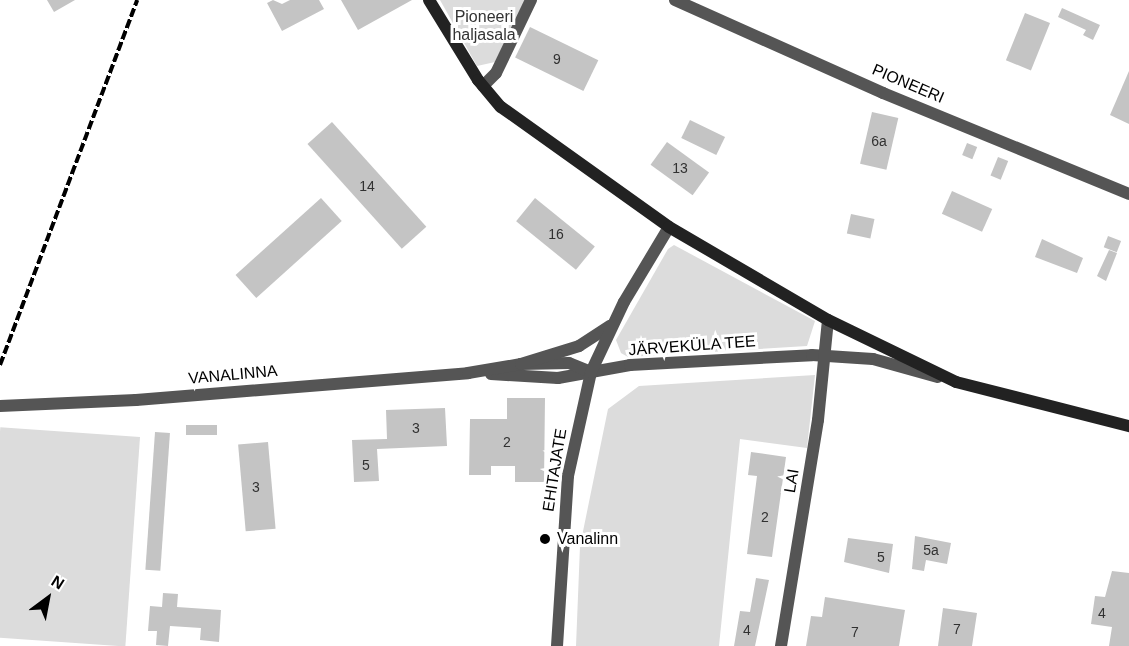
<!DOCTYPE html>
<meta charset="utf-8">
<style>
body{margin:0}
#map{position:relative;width:1129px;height:646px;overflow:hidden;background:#fff;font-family:Helvetica,sans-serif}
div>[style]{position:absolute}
.green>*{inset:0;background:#dcdcdc;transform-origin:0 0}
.building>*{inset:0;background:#c4c4c4;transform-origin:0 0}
.minor>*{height:12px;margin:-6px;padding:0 6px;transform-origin:6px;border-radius:6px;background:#555}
.tertiary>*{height:12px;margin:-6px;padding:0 6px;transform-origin:6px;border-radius:6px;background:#555}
.secondary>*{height:12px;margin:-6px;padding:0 6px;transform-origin:6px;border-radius:6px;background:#222}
.rail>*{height:4px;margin-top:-2px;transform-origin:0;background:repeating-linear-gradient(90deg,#000 0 9px,transparent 0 12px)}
.dots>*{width:16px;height:16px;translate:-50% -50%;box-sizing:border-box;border:3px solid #fff;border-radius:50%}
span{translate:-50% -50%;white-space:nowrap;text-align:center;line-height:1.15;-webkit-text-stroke:6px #fff;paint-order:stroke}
.number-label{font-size:14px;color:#313131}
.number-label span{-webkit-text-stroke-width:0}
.park-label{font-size:16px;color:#333}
.street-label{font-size:16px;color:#000}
.poi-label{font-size:16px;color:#000}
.left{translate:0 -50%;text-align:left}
.north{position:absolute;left:18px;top:568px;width:60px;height:60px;-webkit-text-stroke:4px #fff;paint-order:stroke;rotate:32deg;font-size:16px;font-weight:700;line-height:24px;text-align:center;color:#000}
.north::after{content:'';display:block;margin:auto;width:21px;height:27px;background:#000;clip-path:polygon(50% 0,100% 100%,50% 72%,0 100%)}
</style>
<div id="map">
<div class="green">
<i style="clip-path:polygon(440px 0,525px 0,495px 62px,477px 66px)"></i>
<i style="clip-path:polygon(674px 245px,815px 321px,807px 346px,628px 357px,621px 353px,616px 340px,668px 249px)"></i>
<i style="clip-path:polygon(815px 375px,807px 448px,740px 439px,719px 646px,576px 646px,580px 546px,608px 409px,639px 386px)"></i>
<i style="left:140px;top:437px;width:210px;height:140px;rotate:94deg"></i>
</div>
<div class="building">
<i style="clip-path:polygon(47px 0,75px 0,54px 12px)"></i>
<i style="clip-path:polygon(273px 0,282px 4px,290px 0,319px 0,324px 9px,282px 31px,267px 3px)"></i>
<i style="clip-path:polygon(341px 0,412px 0,358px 30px)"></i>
<i style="clip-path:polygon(1062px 8px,1100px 25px,1093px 40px,1083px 35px,1086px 30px,1058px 17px)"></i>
<i style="left:1025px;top:13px;width:27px;height:51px;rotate:22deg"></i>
<i style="left:530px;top:27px;width:76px;height:34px;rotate:26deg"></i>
<i style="clip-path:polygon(1129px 71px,1129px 124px,1110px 115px)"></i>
<i style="left:872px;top:112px;width:27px;height:53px;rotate:13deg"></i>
<i style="left:690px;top:120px;width:39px;height:20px;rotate:26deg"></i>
<i style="left:332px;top:122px;width:141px;height:33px;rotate:48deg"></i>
<i style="left:667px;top:142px;width:52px;height:28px;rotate:36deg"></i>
<i style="left:967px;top:143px;width:11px;height:13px;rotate:22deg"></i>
<i style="left:998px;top:157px;width:11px;height:20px;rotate:22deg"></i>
<i style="left:952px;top:191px;width:44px;height:25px;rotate:24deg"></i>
<i style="left:321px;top:198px;width:31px;height:115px;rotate:48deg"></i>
<i style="left:535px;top:198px;width:77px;height:30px;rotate:39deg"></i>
<i style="left:851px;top:214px;width:24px;height:20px;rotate:12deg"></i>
<i style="left:1108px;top:236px;width:14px;height:12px;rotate:21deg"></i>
<i style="clip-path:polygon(1042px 239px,1083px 258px,1077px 273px,1035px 257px)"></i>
<i style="clip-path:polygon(1109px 250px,1117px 253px,1106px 281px,1097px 276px)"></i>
<i style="clip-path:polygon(507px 398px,545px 398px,544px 482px,515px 482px,515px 466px,491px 466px,491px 475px,469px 475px,470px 419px,507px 419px)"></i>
<i style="clip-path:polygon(445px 408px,447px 446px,377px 449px,379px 481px,354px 482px,352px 440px,387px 439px,386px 410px)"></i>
<i style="left:186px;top:425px;width:31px;height:10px"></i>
<i style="left:155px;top:432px;width:15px;height:138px;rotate:4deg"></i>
<i style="left:268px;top:442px;width:87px;height:30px;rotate:85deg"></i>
<i style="clip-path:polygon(751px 452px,786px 457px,772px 557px,747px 554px,757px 476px,748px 475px)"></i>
<i style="clip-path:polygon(915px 536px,951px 543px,947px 564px,926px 560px,924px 571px,912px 569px)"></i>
<i style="clip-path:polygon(848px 538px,893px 544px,889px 573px,844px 562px)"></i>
<i style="clip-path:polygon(1112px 571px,1129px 573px,1129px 646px,1109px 646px,1112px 627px,1091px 624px,1095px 596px,1105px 597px)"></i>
<i style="clip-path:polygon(756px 578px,769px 580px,755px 646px,734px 646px,740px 611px,750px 612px)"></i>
<i style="clip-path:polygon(163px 593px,178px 594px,177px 607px,221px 610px,219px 642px,200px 640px,201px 628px,170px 626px,168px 646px,156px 645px,157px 631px,148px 631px,150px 606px,162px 607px)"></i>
<i style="clip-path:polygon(825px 597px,905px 610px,899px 646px,806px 646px,811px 616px,822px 617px)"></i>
<i style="clip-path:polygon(943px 608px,977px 613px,972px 646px,938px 646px)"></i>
</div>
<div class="minor">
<i style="left:675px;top:0;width:228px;rotate:24.1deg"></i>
<i style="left:883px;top:93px;width:266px;rotate:22.3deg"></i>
<i style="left:483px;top:86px;width:18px;rotate:-45deg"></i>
<i style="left:496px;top:73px;width:81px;rotate:-64.4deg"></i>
<i style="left:491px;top:374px;width:67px;rotate:3.4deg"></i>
<i style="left:558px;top:378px;width:73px;rotate:-10.2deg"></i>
<i style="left:630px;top:365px;width:182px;rotate:-3.1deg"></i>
<i style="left:812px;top:355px;width:61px;rotate:3.8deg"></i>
<i style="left:873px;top:359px;width:67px;rotate:15.5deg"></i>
<i style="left:0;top:406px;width:136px;rotate:-2.5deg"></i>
<i style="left:136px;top:400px;width:333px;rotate:-4.6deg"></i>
<i style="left:468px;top:373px;width:54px;rotate:-9.6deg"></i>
<i style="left:521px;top:364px;width:48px;rotate:-1.2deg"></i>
<i style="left:569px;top:363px;width:24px;rotate:22deg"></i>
<i style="left:781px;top:646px;width:229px;rotate:-80.7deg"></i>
<i style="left:818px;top:420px;width:100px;rotate:-84.3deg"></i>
</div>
<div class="tertiary">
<i style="left:521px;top:364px;width:61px;rotate:-17.2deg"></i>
<i style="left:579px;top:346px;width:37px;rotate:-33deg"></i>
<i style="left:557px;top:646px;width:170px;rotate:-86.3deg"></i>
<i style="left:568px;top:476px;width:107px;rotate:-77.5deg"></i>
<i style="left:591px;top:372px;width:77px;rotate:-64.8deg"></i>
<i style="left:624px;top:302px;width:87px;rotate:-59deg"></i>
</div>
<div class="secondary">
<i style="left:429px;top:0;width:94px;rotate:58.5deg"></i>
<i style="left:478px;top:80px;width:35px;rotate:50deg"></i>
<i style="left:501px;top:107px;width:206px;rotate:35.5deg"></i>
<i style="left:669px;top:227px;width:184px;rotate:30.3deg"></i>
<i style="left:828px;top:320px;width:142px;rotate:25.8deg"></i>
<i style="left:956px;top:382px;width:179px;rotate:14.3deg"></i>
</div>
<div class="rail">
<i style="left:0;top:365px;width:390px;rotate:-69.4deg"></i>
</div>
<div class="dots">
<i style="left:545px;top:539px;background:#000"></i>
</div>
<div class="number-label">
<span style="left:557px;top:59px">9</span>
<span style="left:879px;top:141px">6a</span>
<span style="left:680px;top:168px">13</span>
<span style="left:367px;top:186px">14</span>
<span style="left:556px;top:234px">16</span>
<span style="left:416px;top:428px">3</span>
<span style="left:507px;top:442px">2</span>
<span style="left:366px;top:465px">5</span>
<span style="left:256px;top:487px">3</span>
<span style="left:765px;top:517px">2</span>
<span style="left:931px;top:550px">5a</span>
<span style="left:881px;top:557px">5</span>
<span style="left:1102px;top:613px">4</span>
<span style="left:957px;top:629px">7</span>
<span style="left:747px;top:630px">4</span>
<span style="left:855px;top:632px">7</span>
</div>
<div class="park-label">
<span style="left:484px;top:26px">Pioneeri<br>haljasala</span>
</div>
<div class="street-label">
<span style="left:908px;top:84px;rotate:23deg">PIONEERI</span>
<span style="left:692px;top:346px;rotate:-4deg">JÄRVEKÜLA TEE</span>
<span style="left:233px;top:375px;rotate:-5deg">VANALINNA</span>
<span style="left:555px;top:470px;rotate:-81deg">EHITAJATE</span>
<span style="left:792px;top:481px;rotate:-81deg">LAI</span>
</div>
<div class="poi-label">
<span class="left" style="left:557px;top:539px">Vanalinn</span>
</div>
<div class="north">N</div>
</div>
